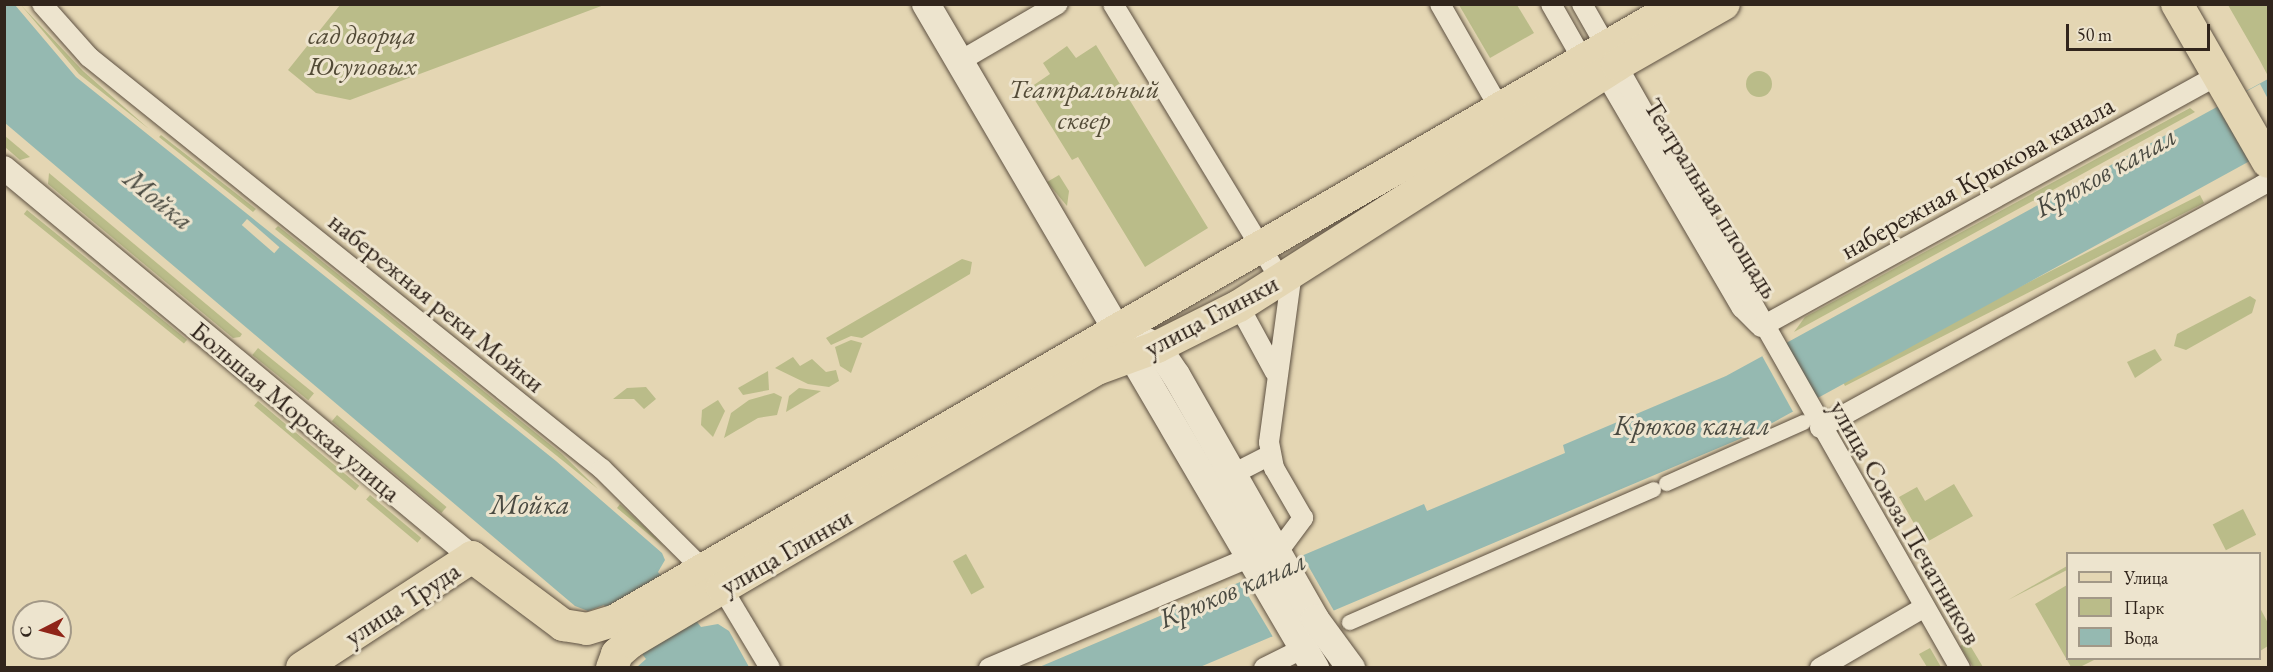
<!DOCTYPE html>
<meta charset="utf-8">
<style>
body{margin:0}
#map{position:relative;width:2273px;height:672px;overflow:hidden;background:#e4d6b3;font-family:"EB Garamond",serif}
div>[style]{position:absolute}
.green>*{inset:0;background:#babc89;transform-origin:0 0}
.round{border-radius:50%}
.water>*{inset:0;background:#95b9b1}
.pier>*{inset:0;background:#e4d6b3;transform-origin:0 0}
.roads{filter:drop-shadow(0 0 2px #5e5142) drop-shadow(0 0 2px #5e5142)}
.pedestrian>*{height:15px;margin:-7.5px;padding:0 7.5px;transform-origin:7.5px;border-radius:7.5px;background:#ede4ce}
.minor>*{height:20px;margin:-10px;padding:0 10px;transform-origin:10px;border-radius:10px;background:#ede4ce}
.tertiary>*{height:24px;margin:-12px;padding:0 12px;transform-origin:12px;border-radius:12px;background:#ede4ce}
.secondary>*{height:28px;margin:-14px;padding:0 14px;transform-origin:14px;border-radius:14px;background:#ede4ce}
.primary>*{height:32px;margin:-16px;padding:0 16px;transform-origin:16px;border-radius:16px;background:#e4d6b3}
span{translate:-50% -50%;white-space:nowrap;text-align:center;line-height:1.15;-webkit-text-stroke:6px #ede4ce;paint-order:stroke}
.park-label{font-size:27px;color:#534b37;font-style:italic}
.street-label{font-size:27px;color:#31251c}
.water-label{font-size:28px;color:#4a4a41;font-style:italic}
.frame{position:absolute;inset:0;border:6px solid #31251c;pointer-events:none}
.legend{position:absolute;left:2066px;top:552px;width:195px;height:108px;box-sizing:border-box;background:#ede4ce;border:2px solid #a29887;margin:0;padding:8px 10px;list-style:none;font-size:18px;color:#31251c}
.legend li{display:flex;align-items:center;gap:12px;height:30px}
.legend b{width:30px;border:2px solid #a29887}
.north{position:absolute;left:12px;top:600px;width:60px;height:60px;box-sizing:border-box;background:#ede4ce;border:2px solid #a29887;border-radius:50%;rotate:264deg;font-size:16px;font-weight:700;line-height:24px;text-align:center;color:#31251c}
.north::after{content:'';display:block;margin:auto;width:21px;height:27px;background:#8f2418;clip-path:polygon(50% 0,100% 100%,50% 72%,0 100%)}
.scale{position:absolute;left:2066px;top:24px;width:144px;height:27px;box-sizing:border-box;border:3px solid #31251c;border-top:0;padding-left:8px;font-size:18px;line-height:21px;white-space:nowrap;color:#31251c;-webkit-text-stroke:4px #ede4ce;paint-order:stroke}
</style>
<div id="map">
<div class="green">
<i style="clip-path:polygon(21px 5px,83px 71px,149px 129px,79px 74px)"></i>
<i style="clip-path:polygon(340px 5px,340px 4px,604px 5px,350px 100px,316px 93px,288px 70px)"></i>
<i style="clip-path:polygon(1459px 5px,1517px 5px,1534px 33px,1490px 58px)"></i>
<i style="clip-path:polygon(2228px 5px,2268px 5px,2268px 76px,2259px 59px)"></i>
<i style="clip-path:polygon(1096px 45px,1208px 228px,1145px 267px,1078px 157px,1072px 160px,1028px 89px,1050px 74px,1043px 63px,1067px 46px,1076px 58px)"></i>
<i class="round" style="left:1746px;top:71px;width:26px;height:26px"></i>
<i style="clip-path:polygon(2190px 108px,2195px 112px,1794px 332px,1805px 317px)"></i>
<i style="clip-path:polygon(161px 135px,256px 209px,253px 212px,159px 137px)"></i>
<i style="clip-path:polygon(5px 136px,30px 157px,20px 160px,5px 147px)"></i>
<i style="clip-path:polygon(49px 173px,242px 334px,240px 337px,233px 338px,48px 184px)"></i>
<i style="clip-path:polygon(1059px 175px,1069px 191px,1067px 206px,1047px 182px)"></i>
<i style="left:2200px;top:195px;width:9px;height:403px;rotate:63deg"></i>
<i style="left:27px;top:210px;width:206px;height:5px;rotate:39deg"></i>
<i style="clip-path:polygon(278px 226px,562px 454px,598px 489px,275px 229px)"></i>
<i style="clip-path:polygon(962px 259px,972px 262px,970px 274px,862px 338px,851px 336px,831px 345px,826px 338px)"></i>
<i style="clip-path:polygon(2250px 296px,2256px 300px,2252px 313px,2186px 350px,2174px 346px,2177px 334px)"></i>
<i style="clip-path:polygon(851px 340px,862px 343px,851px 373px,840px 366px,835px 347px)"></i>
<i style="left:258px;top:348px;width:72px;height:9px;rotate:39deg"></i>
<i style="clip-path:polygon(2155px 349px,2162px 360px,2135px 378px,2127px 362px)"></i>
<i style="clip-path:polygon(793px 357px,800px 366px,812px 359px,826px 372px,836px 370px,839px 381px,829px 387px,808px 384px,775px 368px)"></i>
<i style="clip-path:polygon(768px 371px,769px 390px,743px 395px,738px 388px)"></i>
<i style="clip-path:polygon(646px 387px,656px 399px,644px 409px,634px 399px,613px 399px,627px 388px)"></i>
<i style="clip-path:polygon(799px 388px,821px 391px,786px 412px,789px 396px)"></i>
<i style="clip-path:polygon(774px 393px,782px 397px,777px 415px,758px 418px,724px 438px,731px 413px,749px 400px)"></i>
<i style="clip-path:polygon(718px 400px,725px 411px,713px 437px,701px 425px,702px 410px)"></i>
<i style="left:258px;top:401px;width:132px;height:6px;rotate:40deg"></i>
<i style="left:337px;top:415px;width:143px;height:8px;rotate:40deg"></i>
<i style="clip-path:polygon(1954px 484px,1973px 516px,1925px 543px,1899px 497px,1917px 487px,1925px 501px)"></i>
<i style="left:370px;top:495px;width:67px;height:6px;rotate:40deg"></i>
<i style="clip-path:polygon(620px 504px,652px 534px,664px 547px,617px 508px)"></i>
<i style="left:2243px;top:509px;width:29px;height:34px;rotate:63deg"></i>
<i style="left:966px;top:554px;width:38px;height:15px;rotate:61deg"></i>
<i style="clip-path:polygon(2067px 566px,2067px 570px,2008px 600px)"></i>
<i style="clip-path:polygon(2067px 585px,2068px 658px,2096px 659px,2080px 667px,2071px 667px,2035px 604px)"></i>
<i style="clip-path:polygon(2260px 608px,2268px 623px,2268px 646px,2260px 651px)"></i>
<i style="clip-path:polygon(1968px 642px,1983px 667px,1973px 667px,1960px 646px)"></i>
<i style="clip-path:polygon(1930px 648px,1941px 667px,1927px 667px,1919px 654px)"></i>
</div>
<div class="water">
<i style="clip-path:polygon(5px 5px,15px 5px,76px 77px,556px 461px,662px 553px,665px 560px,658px 572px,701px 627px,718px 624px,729px 631px,749px 667px,637px 667px,646px 659px,604px 605px,588px 611px,575px 606px,5px 123px)"></i>
<i style="clip-path:polygon(2268px 79px,2268px 151px,1754px 433px,1200px 667px,1037px 668px,1424px 504px,1427px 511px,1565px 453px,1563px 445px,1726px 376px)"></i>
</div>
<div class="pier">
<i style="clip-path:polygon(2260px 84px,2268px 99px,2268px 151px,2219px 106px)"></i>
<i style="left:247px;top:219px;width:43px;height:8px;rotate:41deg"></i>
<i style="left:1784px;top:344px;width:64px;height:25px;rotate:61deg"></i>
<i style="clip-path:polygon(1302px 555px,1334px 611px,1273px 637px,1240px 582px)"></i>
</div>
<div class="roads">
<div class="pedestrian">
<i style="left:1666px;top:483px;width:150px;rotate:-24deg"></i>
<i style="left:1349px;top:622px;width:332px;rotate:-23.6deg"></i>
</div>
<div class="minor">
<i style="left:42px;top:4px;width:71px;rotate:48.4deg"></i>
<i style="left:89px;top:57px;width:658px;rotate:38.77deg"></i>
<i style="left:602px;top:469px;width:169px;rotate:44.8deg"></i>
<i style="left:722px;top:588px;width:93px;rotate:59deg"></i>
<i style="left:1113px;top:4px;width:322px;rotate:58.7deg"></i>
<i style="left:1440px;top:4px;width:129px;rotate:60.3deg"></i>
<i style="left:1551px;top:4px;width:64px;rotate:60.3deg"></i>
<i style="left:1583px;top:60px;width:26px;rotate:32deg"></i>
<i style="left:1605px;top:74px;width:271px;rotate:59.7deg"></i>
<i style="left:1742px;top:308px;width:24px;rotate:45deg"></i>
<i style="left:1582px;top:4px;width:764px;rotate:60.35deg"></i>
<i style="left:960px;top:61px;width:113px;rotate:-30.2deg"></i>
<i style="left:1239px;top:306px;width:75px;rotate:61.4deg"></i>
<i style="left:1761px;top:327px;width:522px;rotate:-28.87deg"></i>
<i style="left:1820px;top:428px;width:511px;rotate:-28.77deg"></i>
<i style="left:1233px;top:474px;width:42px;rotate:-27.2deg"></i>
<i style="left:1277px;top:553px;width:44px;rotate:-53.4deg"></i>
<i style="left:1303px;top:518px;width:58px;rotate:-120.1deg"></i>
<i style="left:1274px;top:468px;width:26px;rotate:-101deg"></i>
<i style="left:1269px;top:442px;width:172px;rotate:-82.3deg"></i>
<i style="left:989px;top:668px;width:284px;rotate:-23deg"></i>
<i style="left:1264px;top:668px;width:45px;rotate:-26.6deg"></i>
<i style="left:1820px;top:668px;width:121px;rotate:-30.2deg"></i>
</div>
<div class="tertiary">
<i style="left:4px;top:168px;width:609px;rotate:39.73deg"></i>
</div>
<div class="secondary">
<i style="left:926px;top:4px;width:770px;rotate:59.64deg"></i>
<i style="left:1135px;top:336px;width:25px;rotate:27deg"></i>
<i style="left:1157px;top:347px;width:34px;rotate:56deg"></i>
<i style="left:1176px;top:375px;width:281px;rotate:60.3deg"></i>
<i style="left:1315px;top:619px;width:61px;rotate:53.7deg"></i>
</div>
<div class="primary">
<i style="left:2177px;top:4px;width:182px;rotate:60.1deg"></i>
<i style="left:302px;top:668px;width:203px;rotate:-33.1deg"></i>
<i style="left:472px;top:557px;width:114px;rotate:36.8deg"></i>
<i style="left:563px;top:625px;width:24px;rotate:9deg"></i>
<i style="left:587px;top:629px;width:28px;rotate:-17deg"></i>
<i style="left:614px;top:621px;width:1232px;rotate:-30.06deg"></i>
<i style="left:612px;top:668px;width:15px;rotate:-70deg"></i>
<i style="left:617px;top:654px;width:18px;rotate:-41deg"></i>
<i style="left:631px;top:642px;width:106px;rotate:-30.7deg"></i>
<i style="left:722px;top:588px;width:434px;rotate:-30.3deg"></i>
<i style="left:1097px;top:369px;width:64px;rotate:-20.1deg"></i>
<i style="left:1157px;top:347px;width:92px;rotate:-26.6deg"></i>
<i style="left:1239px;top:306px;width:448px;rotate:-32.5deg"></i>
<i style="left:1617px;top:65px;width:123px;rotate:-29.7deg"></i>
</div>
</div>
<div class="park-label">
<span style="left:362px;top:50px">сад дворца<br>Юсуповых</span>
<span style="left:1084px;top:104px">Театральный<br>сквер</span>
</div>
<div class="street-label">
<span style="left:1977px;top:177px;rotate:-29deg">набережная Крюкова канала</span>
<span style="left:1712px;top:198px;rotate:58deg">Театральная площадь</span>
<span style="left:437px;top:302px;rotate:39deg">набережная реки Мойки</span>
<span style="left:1211px;top:315px;rotate:-28deg">улица Глинки</span>
<span style="left:296px;top:411px;rotate:40deg">Большая Морская улица</span>
<span style="left:1906px;top:522px;rotate:60deg">улица Союза Печатников</span>
<span style="left:786px;top:551px;rotate:-30deg">улица Глинки</span>
<span style="left:402px;top:603px;rotate:-33deg">улица Труда</span>
</div>
<div class="water-label">
<span style="left:2105px;top:171px;rotate:-29deg">Крюков канал</span>
<span style="left:159px;top:199px;rotate:39deg">Мойка</span>
<span style="left:1692px;top:425px">Крюков канал</span>
<span style="left:530px;top:504px">Мойка</span>
<span style="left:1232px;top:589px;rotate:-23deg">Крюков канал</span>
</div>
<div class="frame"></div>
<ul class="legend">
<li><b style="height:8px;background:#e4d6b3"></b>Улица</li>
<li><b style="height:16px;background:#babc89"></b>Парк</li>
<li><b style="height:16px;background:#95b9b1"></b>Вода</li>
</ul>
<div class="north">С</div>
<div class="scale">50 m</div>
</div>
